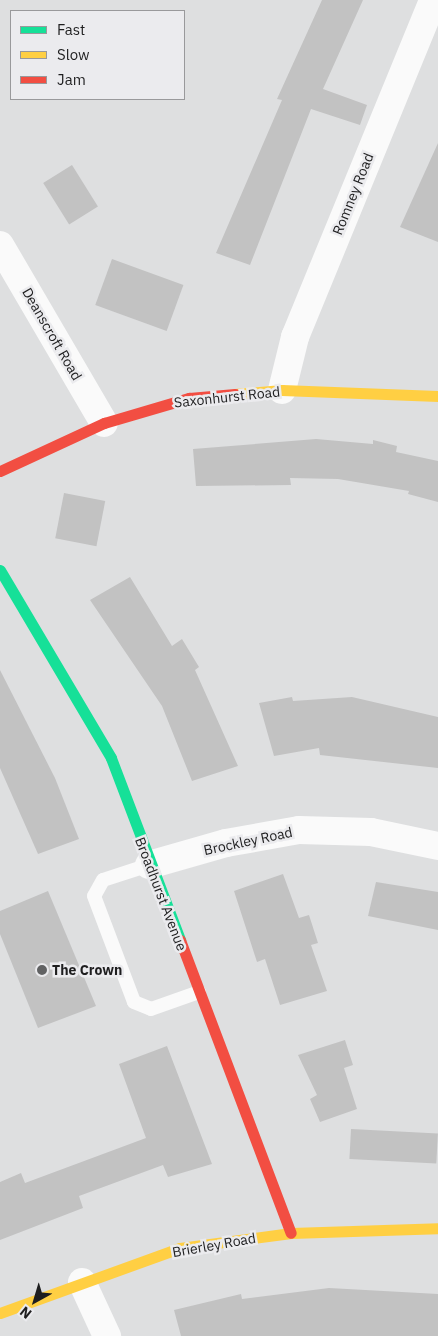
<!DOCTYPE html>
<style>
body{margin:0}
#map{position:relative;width:438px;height:1336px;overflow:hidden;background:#dedfe0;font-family:"IBM Plex Sans",sans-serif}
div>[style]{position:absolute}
.building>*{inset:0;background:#c2c2c2;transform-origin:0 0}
.lane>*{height:14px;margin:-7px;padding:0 7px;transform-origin:7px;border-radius:7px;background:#fafafa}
.street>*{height:28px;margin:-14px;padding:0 14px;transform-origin:14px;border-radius:14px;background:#fafafa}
.fast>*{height:11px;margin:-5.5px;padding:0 5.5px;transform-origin:5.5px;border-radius:5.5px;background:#16e098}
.slow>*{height:11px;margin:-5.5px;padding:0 5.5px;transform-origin:5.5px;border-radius:5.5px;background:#ffcf43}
.jam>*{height:11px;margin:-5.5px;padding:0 5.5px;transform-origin:5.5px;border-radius:5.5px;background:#f24e42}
.dots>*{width:14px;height:14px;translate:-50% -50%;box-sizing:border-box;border:2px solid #ebebee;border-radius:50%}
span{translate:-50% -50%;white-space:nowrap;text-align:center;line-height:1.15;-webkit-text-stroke:5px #ebebee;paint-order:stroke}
.street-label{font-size:14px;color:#1e1e1f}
.poi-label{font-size:14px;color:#1e1e1f;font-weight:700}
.left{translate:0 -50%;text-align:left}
.legend{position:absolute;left:10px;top:10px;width:175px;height:90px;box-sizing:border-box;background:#ebebee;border:1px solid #99999b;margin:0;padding:6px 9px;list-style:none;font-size:15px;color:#1e1e1f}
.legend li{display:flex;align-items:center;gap:10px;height:25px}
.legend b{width:25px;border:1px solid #99999b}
.north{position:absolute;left:10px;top:1276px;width:50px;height:50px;-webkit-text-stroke:4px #ebebee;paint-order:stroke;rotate:219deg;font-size:14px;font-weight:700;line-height:20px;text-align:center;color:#1e1e1f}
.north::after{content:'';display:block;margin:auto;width:18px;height:22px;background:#1e1e1f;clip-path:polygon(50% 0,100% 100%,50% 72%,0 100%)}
</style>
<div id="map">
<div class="building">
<i style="clip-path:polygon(322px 0,363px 0,323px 89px,367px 105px,360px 125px,311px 109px,250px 265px,216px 253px,282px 100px,277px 99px)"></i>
<i style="clip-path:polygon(438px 143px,438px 242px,400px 227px)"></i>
<i style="left:72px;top:165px;width:49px;height:34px;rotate:58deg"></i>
<i style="left:112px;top:259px;width:76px;height:49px;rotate:20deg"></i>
<i style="clip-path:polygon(316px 439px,373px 444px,373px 440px,397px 446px,396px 452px,438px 461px,438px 502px,408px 494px,409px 491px,338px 479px,290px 478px,291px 485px,196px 486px,193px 449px)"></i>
<i style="left:64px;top:493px;width:42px;height:46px;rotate:11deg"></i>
<i style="clip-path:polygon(130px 577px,172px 646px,182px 639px,199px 667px,195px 670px,238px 766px,192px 781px,162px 706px,90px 600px)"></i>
<i style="clip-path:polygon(0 670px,55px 778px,79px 839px,38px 854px,0 768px)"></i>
<i style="clip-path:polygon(292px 697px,293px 701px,352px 697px,438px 717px,438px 768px,320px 755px,319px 748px,274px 756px,259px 703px)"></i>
<i style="clip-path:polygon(283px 874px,299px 918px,309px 915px,318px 943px,311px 945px,327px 991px,280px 1005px,265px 959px,257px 962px,234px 891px)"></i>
<i style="clip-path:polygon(376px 882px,438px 892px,438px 930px,368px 916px)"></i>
<i style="clip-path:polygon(48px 891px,96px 1006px,38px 1028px,0 934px,0 911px)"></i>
<i style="clip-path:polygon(345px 1040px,353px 1065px,344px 1068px,357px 1109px,320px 1122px,310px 1099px,317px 1095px,298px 1055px)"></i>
<i style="clip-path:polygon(167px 1046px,212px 1164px,168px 1177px,163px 1165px,79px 1196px,83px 1208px,0 1240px,0 1182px,21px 1173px,25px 1183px,146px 1138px,119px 1064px)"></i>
<i style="left:351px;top:1129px;width:87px;height:30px;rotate:3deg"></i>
<i style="clip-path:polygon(329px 1288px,438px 1294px,438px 1336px,181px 1336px,174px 1310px,241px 1294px,242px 1299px)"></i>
</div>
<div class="lane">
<i style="left:149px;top:865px;width:48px;rotate:161.9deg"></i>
<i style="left:103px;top:880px;width:18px;rotate:119deg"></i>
<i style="left:94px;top:896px;width:113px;rotate:69.3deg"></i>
<i style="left:134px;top:1002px;width:18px;rotate:22deg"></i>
<i style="left:151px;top:1009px;width:51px;rotate:-19.5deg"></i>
</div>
<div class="street">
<i style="left:0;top:245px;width:206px;rotate:59.7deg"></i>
<i style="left:282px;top:390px;width:55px;rotate:-76.2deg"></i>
<i style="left:295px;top:337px;width:364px;rotate:-67.7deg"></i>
<i style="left:149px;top:865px;width:80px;rotate:-15.9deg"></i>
<i style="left:226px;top:843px;width:74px;rotate:-10.1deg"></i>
<i style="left:299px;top:830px;width:72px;rotate:1.6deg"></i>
<i style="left:371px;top:832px;width:68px;rotate:11.8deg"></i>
<i style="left:82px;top:1282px;width:60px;rotate:65.2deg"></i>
</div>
<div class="fast">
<i style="left:0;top:570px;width:218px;rotate:59.4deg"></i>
<i style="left:111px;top:758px;width:195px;rotate:69.2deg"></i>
</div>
<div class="slow">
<i style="left:235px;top:394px;width:47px;rotate:-4.9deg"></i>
<i style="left:282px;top:390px;width:156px;rotate:2.2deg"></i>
<i style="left:0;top:1313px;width:191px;rotate:-19.9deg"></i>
<i style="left:180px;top:1248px;width:112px;rotate:-7.7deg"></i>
<i style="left:291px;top:1233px;width:147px;rotate:-1.9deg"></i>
</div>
<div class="jam">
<i style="left:0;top:471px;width:115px;rotate:-24.8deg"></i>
<i style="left:104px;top:423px;width:89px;rotate:-16.4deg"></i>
<i style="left:189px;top:398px;width:46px;rotate:-5deg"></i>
<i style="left:180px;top:940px;width:313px;rotate:69.3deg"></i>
</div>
<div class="dots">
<i style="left:42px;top:970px;background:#616263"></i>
</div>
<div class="street-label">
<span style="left:353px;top:194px;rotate:-68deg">Romney Road</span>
<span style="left:52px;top:334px;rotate:60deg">Deanscroft Road</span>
<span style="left:227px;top:397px;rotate:-6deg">Saxonhurst Road</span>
<span style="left:248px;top:841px;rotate:-12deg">Brockley Road</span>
<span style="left:161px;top:894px;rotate:69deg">Broadhurst Avenue</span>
<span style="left:214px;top:1245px;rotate:-10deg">Brierley Road</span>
</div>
<div class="poi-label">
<span class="left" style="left:52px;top:970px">The Crown</span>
</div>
<ul class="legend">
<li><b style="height:6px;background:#16e098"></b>Fast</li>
<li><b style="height:6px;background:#ffcf43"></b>Slow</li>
<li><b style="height:6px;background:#f24e42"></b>Jam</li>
</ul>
<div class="north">N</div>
</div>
